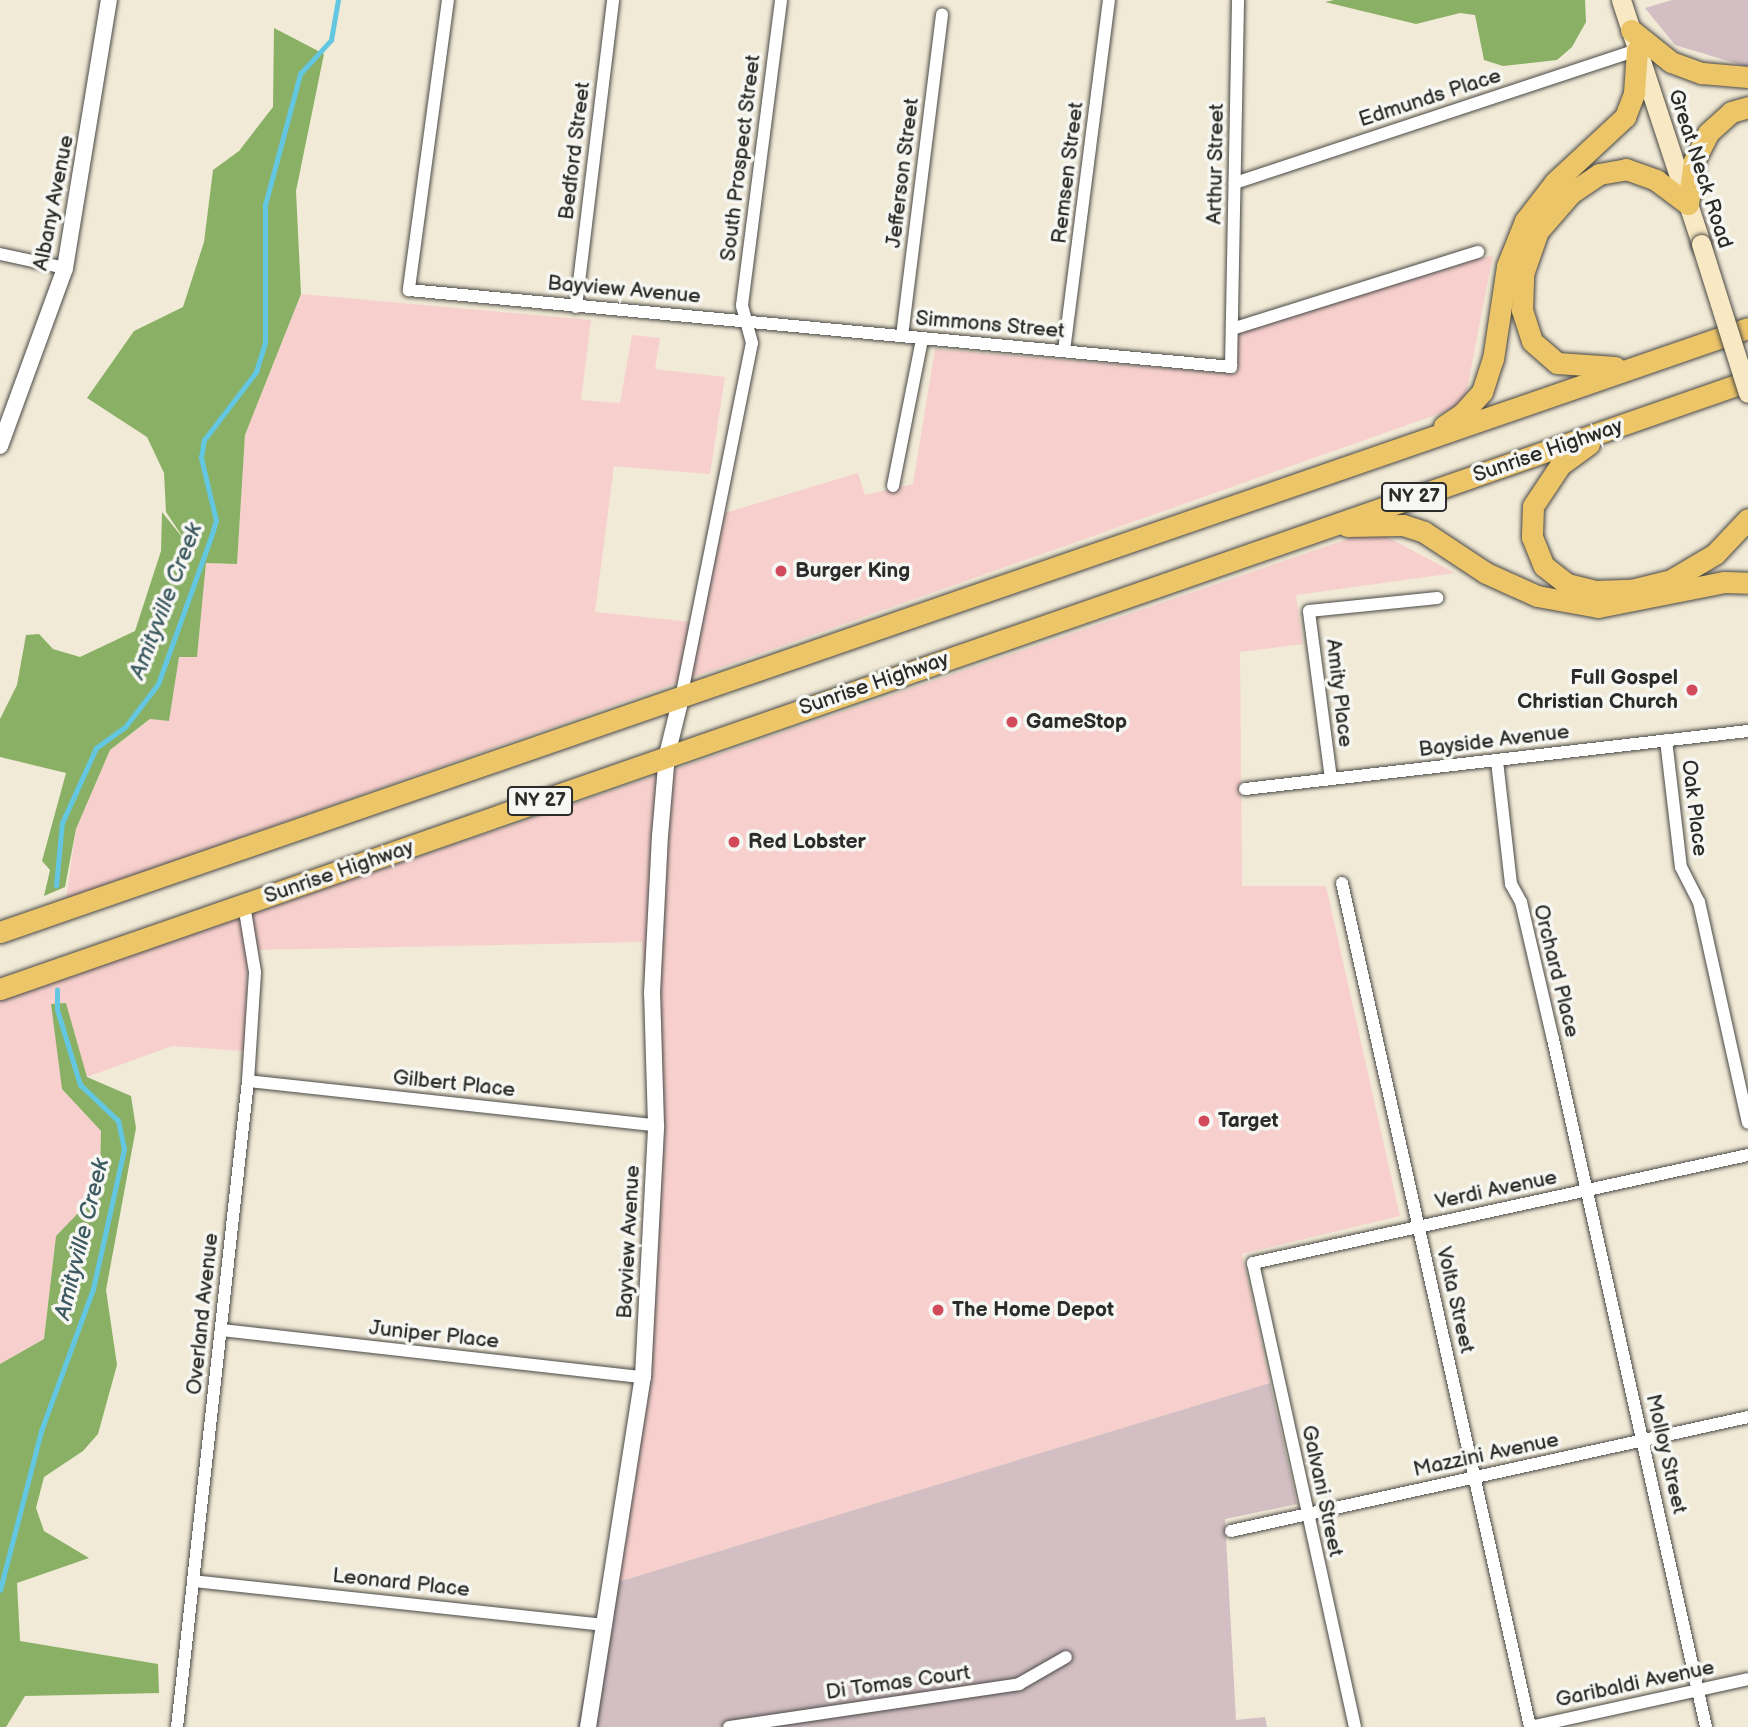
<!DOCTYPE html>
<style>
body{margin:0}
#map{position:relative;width:1748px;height:1727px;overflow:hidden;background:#f1ead6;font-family:"Balsamiq Sans",sans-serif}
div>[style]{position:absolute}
.built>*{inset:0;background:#f7d0cd}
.industrial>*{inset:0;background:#d2bec3}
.forest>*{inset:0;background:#8ab066}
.stream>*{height:4.5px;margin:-2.25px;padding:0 2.25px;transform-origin:2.25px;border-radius:2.25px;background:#64c7e2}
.roads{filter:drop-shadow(0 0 2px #494845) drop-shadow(0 0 2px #494845)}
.minor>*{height:12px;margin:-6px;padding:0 6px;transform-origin:6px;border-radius:6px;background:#fff}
.tertiary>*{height:16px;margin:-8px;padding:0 8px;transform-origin:8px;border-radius:8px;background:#fff}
.secondary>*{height:19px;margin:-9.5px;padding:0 9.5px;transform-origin:9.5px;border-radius:9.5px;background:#f8e8c3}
.trunk>*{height:21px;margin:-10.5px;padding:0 10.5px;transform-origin:10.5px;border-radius:10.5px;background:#edc569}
.bridges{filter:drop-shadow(0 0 2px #494845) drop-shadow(0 0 2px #494845)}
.secondary-bridge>*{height:19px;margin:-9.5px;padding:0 9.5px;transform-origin:9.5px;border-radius:9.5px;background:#f8e8c3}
.dots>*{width:19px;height:19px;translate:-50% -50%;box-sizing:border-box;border:4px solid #f6f6f2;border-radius:50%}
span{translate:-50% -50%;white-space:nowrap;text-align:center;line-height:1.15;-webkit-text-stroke:7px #f6f6f2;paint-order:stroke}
.shield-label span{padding:2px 5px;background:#f6f6f2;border:2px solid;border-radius:5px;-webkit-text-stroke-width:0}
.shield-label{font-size:19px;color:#2b2b2b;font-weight:700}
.street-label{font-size:21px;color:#2b2b2b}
.poi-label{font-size:21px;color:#2b2b2b;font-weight:700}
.left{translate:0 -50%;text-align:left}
.right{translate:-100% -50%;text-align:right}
.water-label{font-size:23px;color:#3c5a62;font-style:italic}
</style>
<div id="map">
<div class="built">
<i style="clip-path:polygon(1493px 255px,1464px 405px,66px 899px,76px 829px,110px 750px,151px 719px,169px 721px,179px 656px,197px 656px,206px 563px,237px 564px,245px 435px,301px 294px,591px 320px,581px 400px,620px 403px,632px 335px,660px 338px,655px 369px,725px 377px,710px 474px,614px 466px,595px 612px,702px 623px,725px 513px,858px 473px,865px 495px,913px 484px,935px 349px,1235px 374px,1236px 331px)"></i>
<i style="clip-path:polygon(1374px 530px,1455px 573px,1296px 595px,1303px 644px,1240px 652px,1242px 886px,1326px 886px,1400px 1216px,1242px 1254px,1270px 1383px,605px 1586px,637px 1390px,651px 1119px,642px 942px,248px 950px,244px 1051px,172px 1046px,87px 1077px,66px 1004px,62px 1089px,101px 1131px,100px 1172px,81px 1210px,56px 1236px,44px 1339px,0 1364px,0 1000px)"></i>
</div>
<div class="industrial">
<i style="clip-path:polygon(1672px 0,1748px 0,1748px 67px,1675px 45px,1645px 8px)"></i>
<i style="clip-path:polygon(1270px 1383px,1297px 1504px,1225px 1519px,1236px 1720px,1265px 1717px,1267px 1727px,577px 1727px,605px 1586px)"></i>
</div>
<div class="forest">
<i style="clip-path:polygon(1334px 0,1585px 0,1586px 22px,1572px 47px,1557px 60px,1503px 66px,1484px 60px,1475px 15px,1460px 13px,1416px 24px,1325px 2px)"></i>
<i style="clip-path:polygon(274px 28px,324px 54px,296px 191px,301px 294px,245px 435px,237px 564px,206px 563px,197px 657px,179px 657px,169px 721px,150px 719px,110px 750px,76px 829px,65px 887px,44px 896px,50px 870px,42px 861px,66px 773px,0 757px,0 719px,17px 685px,26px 635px,39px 634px,53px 649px,80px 657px,135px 631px,161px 551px,162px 512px,186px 542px,166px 512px,164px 473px,147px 437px,87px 398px,134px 331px,183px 307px,204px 242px,213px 170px,239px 151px,273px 107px)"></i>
<i style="clip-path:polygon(66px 1003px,87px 1077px,131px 1096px,136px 1128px,106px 1290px,117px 1365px,98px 1434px,83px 1451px,44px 1477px,36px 1508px,44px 1531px,89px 1558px,17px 1583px,20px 1641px,158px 1664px,159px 1693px,25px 1696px,6px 1727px,0 1727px,0 1364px,44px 1339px,56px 1236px,81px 1210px,100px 1172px,101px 1131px,62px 1089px,51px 1004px)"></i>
</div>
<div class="stream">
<i style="left:56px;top:886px;width:63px;rotate:-84.6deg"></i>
<i style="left:62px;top:823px;width:82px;rotate:-65.6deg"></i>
<i style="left:96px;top:748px;width:36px;rotate:-36deg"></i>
<i style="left:125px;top:727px;width:54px;rotate:-52.5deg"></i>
<i style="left:158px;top:684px;width:156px;rotate:-70.2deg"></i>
<i style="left:211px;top:537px;width:17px;rotate:-73deg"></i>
<i style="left:216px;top:521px;width:65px;rotate:-103.4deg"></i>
<i style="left:201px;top:458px;width:18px;rotate:-81deg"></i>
<i style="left:204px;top:440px;width:86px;rotate:-52.6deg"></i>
<i style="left:256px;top:372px;width:31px;rotate:-73deg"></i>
<i style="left:265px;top:342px;width:137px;rotate:-90deg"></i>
<i style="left:265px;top:205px;width:136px;rotate:-75deg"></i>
<i style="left:300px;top:74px;width:46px;rotate:-47.6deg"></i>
<i style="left:331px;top:40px;width:41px;rotate:-80.1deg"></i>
<i style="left:0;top:1590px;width:164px;rotate:-75.5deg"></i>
<i style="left:41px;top:1431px;width:151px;rotate:-69.9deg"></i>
<i style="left:93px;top:1289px;width:143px;rotate:-77.5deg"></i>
<i style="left:124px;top:1149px;width:29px;rotate:-102deg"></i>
<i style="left:118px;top:1121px;width:52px;rotate:-136.5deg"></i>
<i style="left:80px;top:1085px;width:78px;rotate:-107deg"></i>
<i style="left:57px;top:1010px;width:20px;rotate:-90deg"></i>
</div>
<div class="roads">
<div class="minor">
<i style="left:448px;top:0;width:293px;rotate:97.7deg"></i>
<i style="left:409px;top:290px;width:826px;rotate:5.35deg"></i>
<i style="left:1231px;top:367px;width:367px;rotate:-88.9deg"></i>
<i style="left:1235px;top:183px;width:423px;rotate:-18.3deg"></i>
<i style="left:0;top:254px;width:66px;rotate:12.2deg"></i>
<i style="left:576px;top:307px;width:309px;rotate:-83.1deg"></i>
<i style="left:1232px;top:329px;width:258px;rotate:-17.4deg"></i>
<i style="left:902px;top:336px;width:324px;rotate:-82.9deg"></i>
<i style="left:1064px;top:351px;width:354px;rotate:-82.7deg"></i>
<i style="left:893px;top:486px;width:150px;rotate:-78.8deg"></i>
<i style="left:681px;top:698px;width:362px;rotate:-78.7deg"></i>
<i style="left:752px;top:343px;width:39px;rotate:-105deg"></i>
<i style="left:742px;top:305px;width:307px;rotate:-82.7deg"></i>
<i style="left:1666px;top:740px;width:128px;rotate:83.3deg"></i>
<i style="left:1681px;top:867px;width:39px;rotate:63deg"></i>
<i style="left:1699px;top:902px;width:226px;rotate:77.5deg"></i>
<i style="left:1497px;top:761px;width:124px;rotate:83.5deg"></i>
<i style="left:1511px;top:884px;width:21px;rotate:61deg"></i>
<i style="left:1521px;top:902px;width:141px;rotate:76.9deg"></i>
<i style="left:1553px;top:1039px;width:705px;rotate:77.46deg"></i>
<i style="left:1331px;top:779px;width:169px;rotate:-97.5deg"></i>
<i style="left:1309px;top:611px;width:129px;rotate:-5.8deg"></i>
<i style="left:1245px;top:789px;width:506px;rotate:-6.58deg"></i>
<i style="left:1342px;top:883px;width:865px;rotate:77.44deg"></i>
<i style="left:248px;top:1081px;width:410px;rotate:6.2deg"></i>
<i style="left:221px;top:1330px;width:425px;rotate:6.4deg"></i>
<i style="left:1231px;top:1531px;width:529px;rotate:-12.43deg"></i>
<i style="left:193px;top:1581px;width:415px;rotate:6.1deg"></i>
<i style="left:177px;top:1727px;width:650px;rotate:-83.73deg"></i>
<i style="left:248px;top:1081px;width:109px;rotate:-86.3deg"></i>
<i style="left:255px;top:972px;width:68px;rotate:-99.3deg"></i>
<i style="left:729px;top:1727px;width:293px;rotate:-8.4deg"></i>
<i style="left:1019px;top:1684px;width:54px;rotate:-29.9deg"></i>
<i style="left:1355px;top:1727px;width:475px;rotate:-102.4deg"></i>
<i style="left:1253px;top:1263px;width:507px;rotate:-12.31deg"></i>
<i style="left:1530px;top:1727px;width:223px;rotate:-12.4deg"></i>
</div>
<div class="tertiary">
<i style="left:0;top:446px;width:189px;rotate:-69.9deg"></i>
<i style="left:65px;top:268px;width:272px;rotate:-80.7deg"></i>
<i style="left:588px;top:1727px;width:354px;rotate:-81.1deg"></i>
<i style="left:643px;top:1377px;width:252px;rotate:-87deg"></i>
<i style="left:656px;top:1125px;width:132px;rotate:-91.7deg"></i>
<i style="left:652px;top:993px;width:157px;rotate:-87.1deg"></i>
<i style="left:660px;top:836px;width:81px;rotate:-85.1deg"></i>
<i style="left:667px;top:755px;width:59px;rotate:-76.2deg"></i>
</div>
<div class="secondary">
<i style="left:1621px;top:0;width:257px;rotate:71.8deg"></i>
</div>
<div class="trunk">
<i style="left:1631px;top:30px;width:51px;rotate:38.7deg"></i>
<i style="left:1671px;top:62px;width:33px;rotate:20deg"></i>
<i style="left:1702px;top:73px;width:46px;rotate:5deg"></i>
<i style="left:1615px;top:367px;width:58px;rotate:-176.1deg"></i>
<i style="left:1557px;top:363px;width:33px;rotate:-139deg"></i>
<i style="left:1532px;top:341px;width:33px;rotate:-108deg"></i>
<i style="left:1522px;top:310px;width:36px;rotate:-88deg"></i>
<i style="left:1523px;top:274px;width:46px;rotate:-70.8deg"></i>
<i style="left:1538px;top:231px;width:50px;rotate:-49deg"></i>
<i style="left:1571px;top:193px;width:34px;rotate:-34deg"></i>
<i style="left:1599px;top:174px;width:27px;rotate:-10deg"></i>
<i style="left:1626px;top:169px;width:32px;rotate:20deg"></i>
<i style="left:1656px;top:180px;width:40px;rotate:37deg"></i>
<i style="left:1688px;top:204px;width:43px;rotate:-82.1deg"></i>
<i style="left:1694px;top:161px;width:31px;rotate:-63deg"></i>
<i style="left:1708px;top:133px;width:31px;rotate:-42deg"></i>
<i style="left:1731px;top:112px;width:18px;rotate:-16deg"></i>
<i style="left:1444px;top:426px;width:22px;rotate:-34deg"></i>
<i style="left:1462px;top:414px;width:30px;rotate:-48deg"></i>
<i style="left:1482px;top:392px;width:35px;rotate:-72deg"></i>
<i style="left:1493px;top:359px;width:94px;rotate:-81.4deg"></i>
<i style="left:1507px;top:266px;width:48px;rotate:-68.2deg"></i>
<i style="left:1525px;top:221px;width:49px;rotate:-52.4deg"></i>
<i style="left:1555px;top:182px;width:96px;rotate:-42.9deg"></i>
<i style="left:1625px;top:117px;width:26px;rotate:-69deg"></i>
<i style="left:1634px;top:93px;width:43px;rotate:-86deg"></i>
<i style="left:1589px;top:444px;width:34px;rotate:144deg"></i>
<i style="left:1561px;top:464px;width:50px;rotate:123.7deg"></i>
<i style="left:1533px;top:506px;width:31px;rotate:92deg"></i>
<i style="left:1532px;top:537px;width:31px;rotate:68deg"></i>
<i style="left:1544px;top:566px;width:29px;rotate:38deg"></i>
<i style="left:1567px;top:584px;width:29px;rotate:14deg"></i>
<i style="left:1595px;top:591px;width:36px;rotate:-2deg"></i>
<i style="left:1631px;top:590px;width:41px;rotate:-14deg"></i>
<i style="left:1671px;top:580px;width:51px;rotate:-30.6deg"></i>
<i style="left:1715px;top:554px;width:48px;rotate:-46.7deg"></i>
<i style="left:1347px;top:526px;width:56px;rotate:-1deg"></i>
<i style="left:1403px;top:525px;width:22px;rotate:18deg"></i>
<i style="left:1424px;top:532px;width:74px;rotate:33.5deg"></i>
<i style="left:1486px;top:573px;width:56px;rotate:24.3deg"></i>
<i style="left:1537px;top:596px;width:62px;rotate:10.2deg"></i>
<i style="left:1598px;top:607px;width:128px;rotate:-11.2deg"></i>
<i style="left:1724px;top:582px;width:24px;rotate:2deg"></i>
<i style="left:0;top:932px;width:1849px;rotate:-19.06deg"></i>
<i style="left:0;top:989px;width:1851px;rotate:-19.18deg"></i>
</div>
</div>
<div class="bridges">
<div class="secondary-bridge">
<i style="left:1701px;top:244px;width:156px;rotate:72.5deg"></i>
</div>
</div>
<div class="dots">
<i style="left:781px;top:571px;background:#d1495b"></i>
<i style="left:1692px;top:690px;background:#d1495b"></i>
<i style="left:1012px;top:722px;background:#d1495b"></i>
<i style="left:734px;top:842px;background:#d1495b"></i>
<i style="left:1204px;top:1121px;background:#d1495b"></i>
<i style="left:938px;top:1310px;background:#d1495b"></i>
</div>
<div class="shield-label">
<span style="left:1414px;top:497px">NY 27</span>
<span style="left:540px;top:801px">NY 27</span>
</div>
<div class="street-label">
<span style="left:1430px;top:98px;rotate:-18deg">Edmunds Place</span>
<span style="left:575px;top:151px;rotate:-83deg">Bedford Street</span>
<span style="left:741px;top:158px;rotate:-83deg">South Prospect Street</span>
<span style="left:1216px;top:164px;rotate:-89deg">Arthur Street</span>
<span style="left:1700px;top:169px;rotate:72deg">Great Neck Road</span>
<span style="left:903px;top:173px;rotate:-83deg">Jefferson Street</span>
<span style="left:1068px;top:173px;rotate:-83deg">Remsen Street</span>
<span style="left:54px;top:203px;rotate:-79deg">Albany Avenue</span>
<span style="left:624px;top:290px;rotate:5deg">Bayview Avenue</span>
<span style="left:990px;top:325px;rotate:5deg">Simmons Street</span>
<span style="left:1548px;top:451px;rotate:-19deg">Sunrise Highway</span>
<span style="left:874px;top:684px;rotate:-19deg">Sunrise Highway</span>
<span style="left:1339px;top:693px;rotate:83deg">Amity Place</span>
<span style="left:1494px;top:741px;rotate:-7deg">Bayside Avenue</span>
<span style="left:1694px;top:808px;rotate:83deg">Oak Place</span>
<span style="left:339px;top:872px;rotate:-19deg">Sunrise Highway</span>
<span style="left:1556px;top:971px;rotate:76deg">Orchard Place</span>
<span style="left:454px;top:1084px;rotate:6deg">Gilbert Place</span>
<span style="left:1496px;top:1190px;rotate:-12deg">Verdi Avenue</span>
<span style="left:629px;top:1242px;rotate:-87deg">Bayview Avenue</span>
<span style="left:1455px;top:1300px;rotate:77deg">Volta Street</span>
<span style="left:203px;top:1314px;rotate:-84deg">Overland Avenue</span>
<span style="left:434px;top:1335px;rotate:6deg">Juniper Place</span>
<span style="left:1666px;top:1454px;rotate:77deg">Molloy Street</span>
<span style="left:1486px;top:1455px;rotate:-12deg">Mazzini Avenue</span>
<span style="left:1322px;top:1491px;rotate:78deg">Galvani Street</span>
<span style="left:401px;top:1583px;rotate:6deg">Leonard Place</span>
<span style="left:898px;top:1683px;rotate:-8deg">Di Tomas Court</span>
<span style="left:1635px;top:1684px;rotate:-12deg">Garibaldi Avenue</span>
</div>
<div class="poi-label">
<span class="left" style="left:795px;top:571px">Burger King</span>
<span class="right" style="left:1678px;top:690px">Full Gospel<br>Christian Church</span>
<span class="left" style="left:1026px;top:722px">GameStop</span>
<span class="left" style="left:748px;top:842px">Red Lobster</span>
<span class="left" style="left:1218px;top:1121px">Target</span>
<span class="left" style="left:952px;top:1310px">The Home Depot</span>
</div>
<div class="water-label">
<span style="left:166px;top:601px;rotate:-69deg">Amityville Creek</span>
<span style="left:82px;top:1239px;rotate:-76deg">Amityville Creek</span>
</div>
</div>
